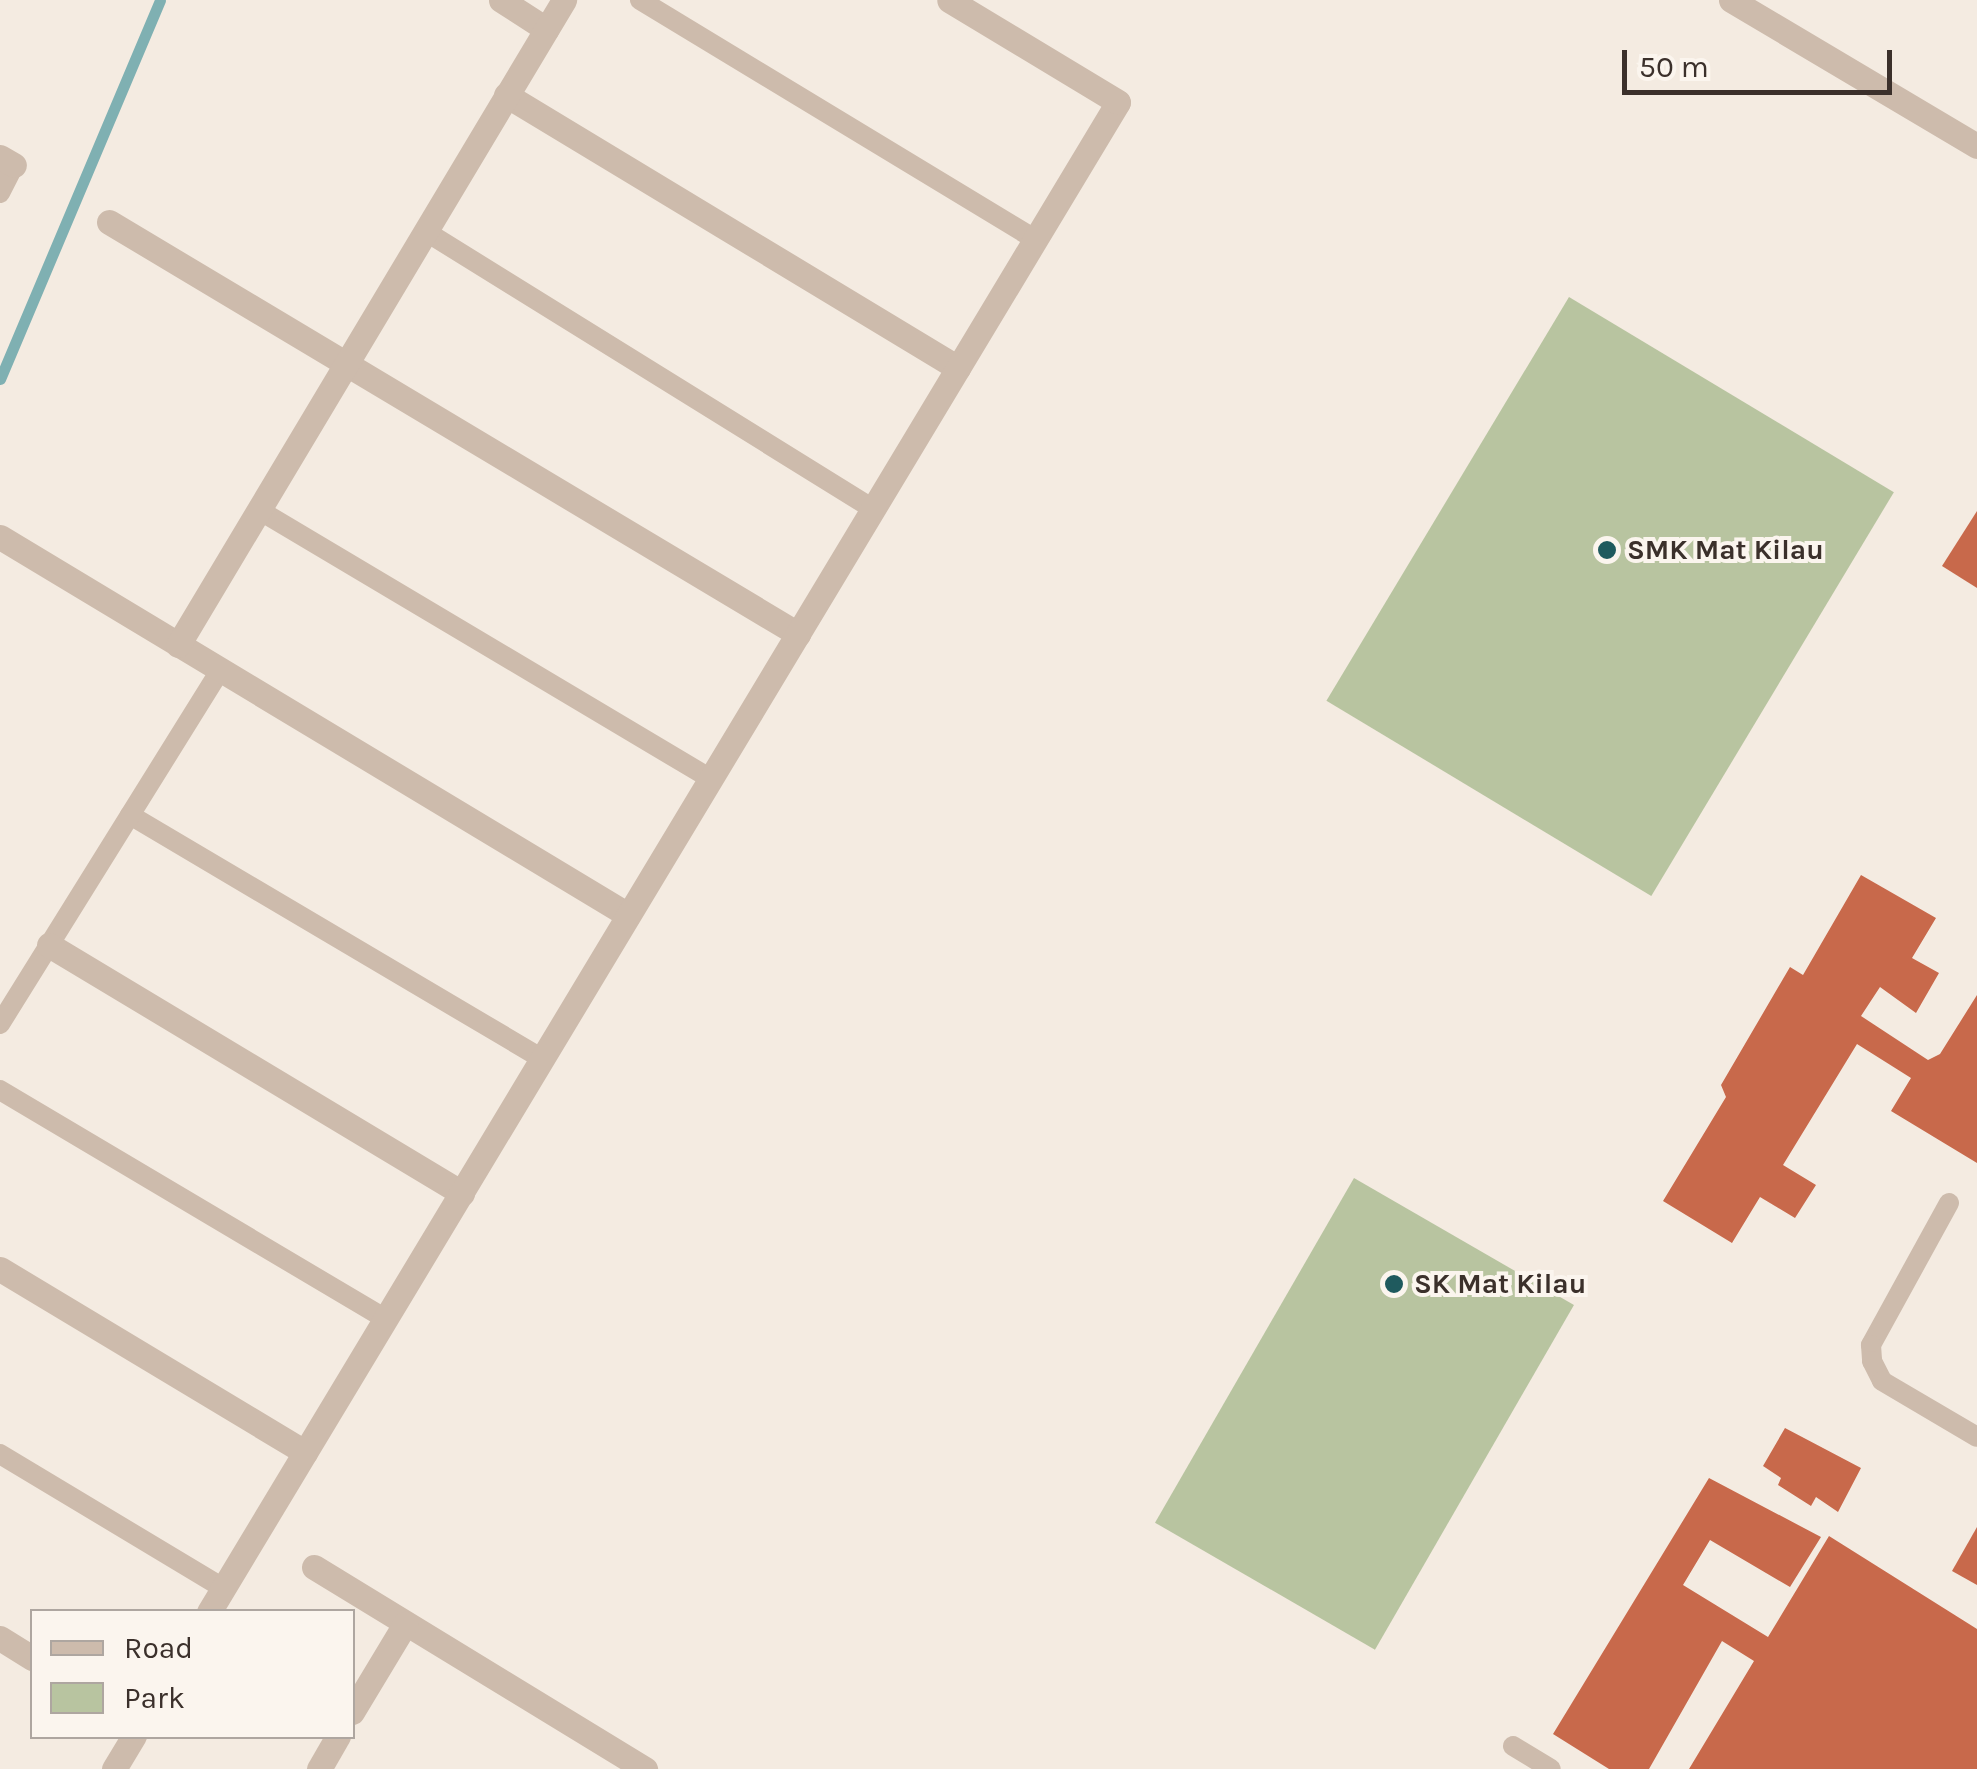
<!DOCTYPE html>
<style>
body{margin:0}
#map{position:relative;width:1977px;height:1769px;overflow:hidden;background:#f4ebe1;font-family:Karla,sans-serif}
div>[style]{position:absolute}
.green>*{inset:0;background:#b8c4a0;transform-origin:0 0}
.stream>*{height:11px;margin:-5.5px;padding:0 5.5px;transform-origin:5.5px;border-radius:5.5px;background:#7fb0b2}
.building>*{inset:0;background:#c8694b}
.service>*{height:20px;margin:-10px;padding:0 10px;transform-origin:10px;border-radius:10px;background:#cdbbac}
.minor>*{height:25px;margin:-12.5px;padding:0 12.5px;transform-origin:12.5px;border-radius:12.5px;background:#cdbbac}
.dots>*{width:28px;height:28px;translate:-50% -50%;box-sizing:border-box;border:5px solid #fbf5ee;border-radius:50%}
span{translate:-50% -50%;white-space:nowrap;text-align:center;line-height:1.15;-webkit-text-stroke:8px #fbf5ee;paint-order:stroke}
.poi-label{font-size:28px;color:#3b302b;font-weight:700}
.left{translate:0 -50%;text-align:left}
.legend{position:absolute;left:30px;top:1609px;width:325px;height:130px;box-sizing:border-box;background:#fbf5ee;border:2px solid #aea6a0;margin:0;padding:12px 18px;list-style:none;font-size:30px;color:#3b302b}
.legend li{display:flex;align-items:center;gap:20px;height:50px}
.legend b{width:50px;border:2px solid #aea6a0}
.scale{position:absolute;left:1622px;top:50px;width:270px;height:45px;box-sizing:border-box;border:5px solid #3b302b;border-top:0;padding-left:12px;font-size:30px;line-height:35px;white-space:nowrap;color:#3b302b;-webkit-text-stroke:8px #fbf5ee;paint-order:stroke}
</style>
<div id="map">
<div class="green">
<i style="left:1569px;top:297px;width:379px;height:471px;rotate:31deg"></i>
<i style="left:1354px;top:1178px;width:254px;height:398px;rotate:30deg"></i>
</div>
<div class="stream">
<i style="left:0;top:379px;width:411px;rotate:-67.1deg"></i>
</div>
<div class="building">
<i style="clip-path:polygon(1977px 511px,1977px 588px,1942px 566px)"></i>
<i style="clip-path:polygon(1861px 875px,1936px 918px,1912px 958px,1939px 973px,1916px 1013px,1880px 987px,1861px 1016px,1928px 1060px,1940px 1054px,1977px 995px,1977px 1163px,1891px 1111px,1911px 1078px,1857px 1044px,1783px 1165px,1816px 1185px,1795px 1218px,1760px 1197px,1732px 1243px,1663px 1201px,1726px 1097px,1721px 1085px,1790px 967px,1803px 975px)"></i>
<i style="clip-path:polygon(1785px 1428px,1861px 1468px,1838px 1512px,1816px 1497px,1811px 1506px,1778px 1485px,1781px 1478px,1763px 1466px)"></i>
<i style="clip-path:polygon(1709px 1478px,1821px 1537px,1790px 1587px,1710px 1540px,1683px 1585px,1768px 1637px,1829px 1536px,1977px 1629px,1977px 1769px,1689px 1769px,1754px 1661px,1722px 1641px,1649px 1769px,1609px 1769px,1553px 1734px)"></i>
<i style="clip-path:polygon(1977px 1527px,1977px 1585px,1952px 1571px)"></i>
</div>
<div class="service">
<i style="left:640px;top:0;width:463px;rotate:31.2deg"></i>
<i style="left:0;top:193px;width:31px;rotate:-63deg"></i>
<i style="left:425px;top:231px;width:527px;rotate:31.82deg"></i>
<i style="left:259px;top:510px;width:526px;rotate:30.76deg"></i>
<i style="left:130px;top:815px;width:479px;rotate:30.6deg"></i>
<i style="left:0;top:1024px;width:417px;rotate:-58.1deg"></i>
<i style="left:0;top:1090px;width:448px;rotate:30.7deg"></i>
<i style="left:1949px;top:1203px;width:162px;rotate:118.8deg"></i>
<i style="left:1871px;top:1345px;width:16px;rotate:86deg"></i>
<i style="left:1872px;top:1361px;width:22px;rotate:63deg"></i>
<i style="left:1882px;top:1381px;width:110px;rotate:30.5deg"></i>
<i style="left:0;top:1454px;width:260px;rotate:31deg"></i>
<i style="left:1513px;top:1746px;width:44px;rotate:31.2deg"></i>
</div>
<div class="minor">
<i style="left:501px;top:0;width:54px;rotate:32.8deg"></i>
<i style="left:1731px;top:0;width:286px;rotate:30.7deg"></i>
<i style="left:506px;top:95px;width:528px;rotate:31.13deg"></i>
<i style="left:0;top:157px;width:16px;rotate:30deg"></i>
<i style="left:109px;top:222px;width:803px;rotate:30.88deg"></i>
<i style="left:0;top:537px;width:733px;rotate:31.04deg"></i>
<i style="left:178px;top:645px;width:752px;rotate:-59.1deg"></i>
<i style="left:49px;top:945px;width:482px;rotate:31deg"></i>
<i style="left:0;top:1269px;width:356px;rotate:31deg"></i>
<i style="left:314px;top:1567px;width:388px;rotate:31.4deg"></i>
<i style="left:209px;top:1612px;width:1762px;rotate:-58.95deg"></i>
<i style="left:1118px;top:102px;width:197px;rotate:-148.9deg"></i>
<i style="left:0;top:1638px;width:38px;rotate:32deg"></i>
<i style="left:352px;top:1712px;width:103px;rotate:-58.9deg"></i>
<i style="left:114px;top:1769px;width:39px;rotate:-59deg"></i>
<i style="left:319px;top:1769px;width:38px;rotate:-60deg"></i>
</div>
<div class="dots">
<i style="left:1607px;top:550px;background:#1f5a5e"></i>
<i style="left:1394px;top:1284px;background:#1f5a5e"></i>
</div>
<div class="poi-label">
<span class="left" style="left:1627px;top:550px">SMK Mat Kilau</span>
<span class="left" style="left:1414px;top:1284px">SK Mat Kilau</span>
</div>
<ul class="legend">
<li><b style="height:12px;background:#cdbbac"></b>Road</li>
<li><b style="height:28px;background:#b8c4a0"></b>Park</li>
</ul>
<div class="scale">50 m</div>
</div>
